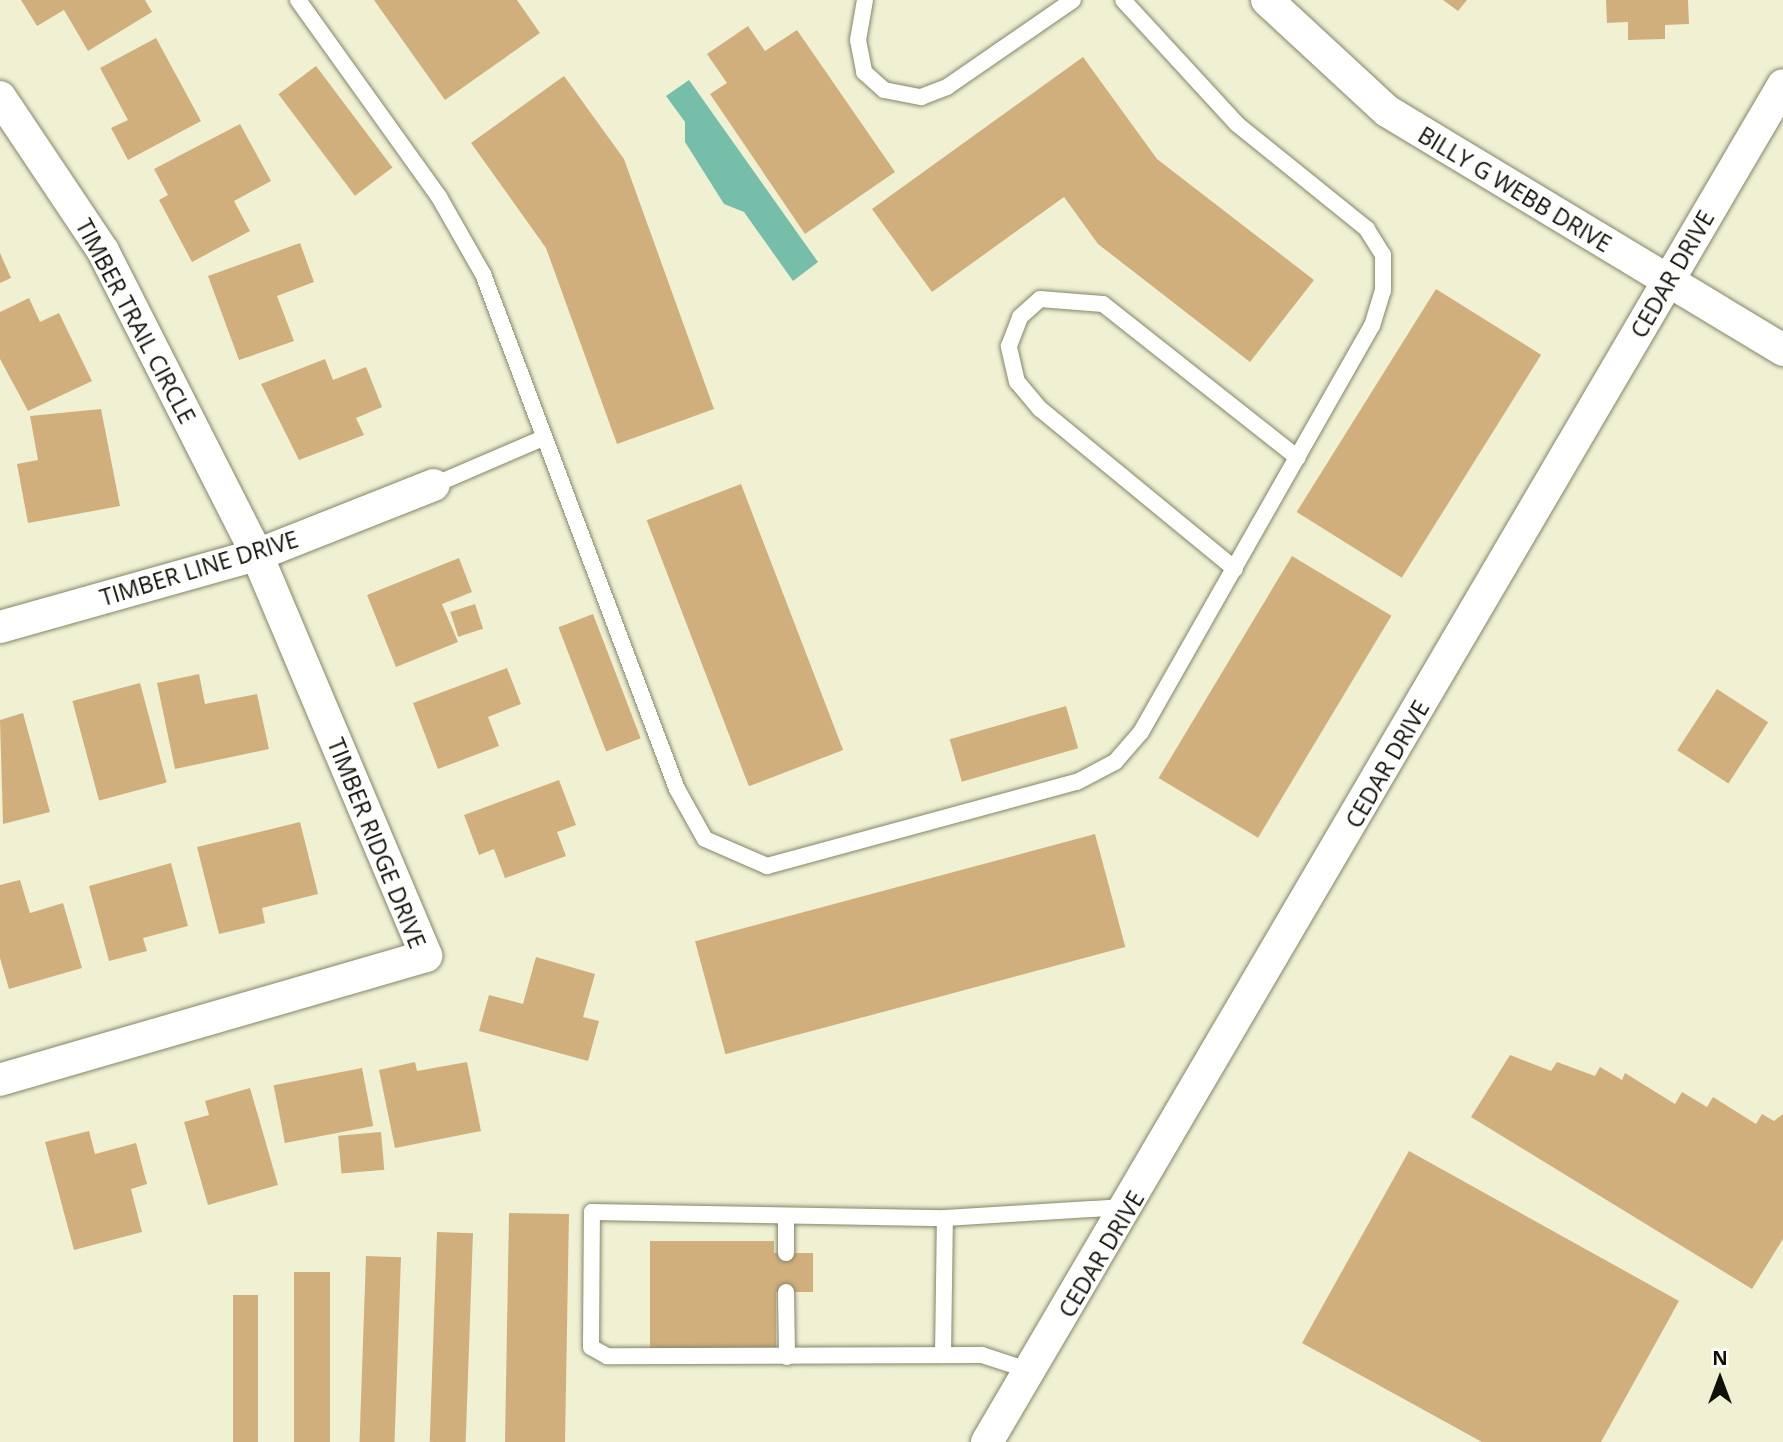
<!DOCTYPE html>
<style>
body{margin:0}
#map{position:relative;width:1783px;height:1442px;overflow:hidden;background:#f0f1d3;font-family:"Open Sans",sans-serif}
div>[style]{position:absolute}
.water>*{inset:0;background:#76bdaa}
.building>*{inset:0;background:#d1af7d;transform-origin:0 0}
.roads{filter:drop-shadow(0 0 2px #84856a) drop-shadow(0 0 2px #84856a)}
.service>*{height:16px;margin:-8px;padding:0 8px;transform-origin:8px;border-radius:8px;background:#fff}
.minor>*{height:32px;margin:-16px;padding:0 16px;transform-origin:16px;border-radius:16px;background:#fff}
span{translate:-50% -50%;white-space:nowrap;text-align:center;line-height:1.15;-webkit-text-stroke:5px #fff;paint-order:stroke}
.street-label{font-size:23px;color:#111107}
.north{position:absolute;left:1685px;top:1344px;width:70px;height:70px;-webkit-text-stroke:5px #fff;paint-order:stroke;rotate:0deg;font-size:19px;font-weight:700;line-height:28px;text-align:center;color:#111107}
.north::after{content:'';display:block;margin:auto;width:24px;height:32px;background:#111107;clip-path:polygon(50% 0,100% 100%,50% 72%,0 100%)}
</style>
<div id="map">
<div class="water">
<i style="clip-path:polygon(689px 80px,818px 262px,793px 281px,744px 212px,724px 204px,685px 142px,685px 122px,666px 96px)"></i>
</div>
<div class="building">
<i style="clip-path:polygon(21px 0,145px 0,152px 12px,88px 51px,64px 10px,37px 26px)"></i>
<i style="clip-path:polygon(374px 0,517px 0,540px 33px,445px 100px)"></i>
<i style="clip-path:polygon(1443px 0,1467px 0,1458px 11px)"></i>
<i style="clip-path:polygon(1606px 0,1688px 0,1689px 24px,1665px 25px,1665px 39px,1628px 40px,1628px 22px,1607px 23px)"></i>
<i style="clip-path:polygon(748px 26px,765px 51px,797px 30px,895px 172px,805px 234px,710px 94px,727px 83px,707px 54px)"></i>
<i style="clip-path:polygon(156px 38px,201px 121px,128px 160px,111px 128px,128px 120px,100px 68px)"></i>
<i style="clip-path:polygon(1083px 57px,1157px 159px,1314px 280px,1250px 362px,1098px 244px,1064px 197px,932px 292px,872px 209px)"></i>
<i style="left:316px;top:66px;width:127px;height:47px;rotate:53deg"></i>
<i style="clip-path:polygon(564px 76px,624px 159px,714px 409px,617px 444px,546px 248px,471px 143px)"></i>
<i style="clip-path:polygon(240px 124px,271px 181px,234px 201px,250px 231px,192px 262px,159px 200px,168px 195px,154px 169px)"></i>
<i style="clip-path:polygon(300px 243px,314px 282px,277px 296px,294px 341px,239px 360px,208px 276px)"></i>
<i style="clip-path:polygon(0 253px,11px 278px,0 283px)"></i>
<i style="left:1436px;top:289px;width:124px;height:263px;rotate:32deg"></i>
<i style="clip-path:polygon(29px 298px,40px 322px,59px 313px,92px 381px,28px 411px,0 359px,0 312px)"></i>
<i style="clip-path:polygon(325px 359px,333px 380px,366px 367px,382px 407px,356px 418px,364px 435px,299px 460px,261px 384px)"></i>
<i style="clip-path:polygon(101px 409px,120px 506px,28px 523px,17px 464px,38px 460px,30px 416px)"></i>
<i style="left:741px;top:484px;width:285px;height:101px;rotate:69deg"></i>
<i style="left:1292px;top:556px;width:116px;height:259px;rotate:31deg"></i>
<i style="clip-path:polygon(459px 558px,472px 592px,442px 604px,458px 642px,396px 667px,367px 595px)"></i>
<i style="left:475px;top:604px;width:26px;height:26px;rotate:72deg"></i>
<i style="left:593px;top:614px;width:133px;height:37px;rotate:69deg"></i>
<i style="clip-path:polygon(507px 668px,521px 704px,488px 717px,499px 746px,438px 769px,413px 703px)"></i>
<i style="clip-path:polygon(199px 674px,205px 704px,257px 694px,269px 749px,175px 769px,157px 683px)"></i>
<i style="left:140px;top:683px;width:103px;height:70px;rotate:75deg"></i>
<i style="left:1717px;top:689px;width:61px;height:73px;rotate:33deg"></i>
<i style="left:1066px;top:706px;width:44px;height:121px;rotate:74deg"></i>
<i style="clip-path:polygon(23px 713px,50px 812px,3px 824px,0 720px)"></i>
<i style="clip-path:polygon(559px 780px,576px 825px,557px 832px,566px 856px,505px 878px,494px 849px,479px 855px,464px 815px)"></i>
<i style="clip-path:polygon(300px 822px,318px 894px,262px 908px,265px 923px,219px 934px,197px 847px)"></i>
<i style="left:1095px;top:834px;width:117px;height:414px;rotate:75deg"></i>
<i style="clip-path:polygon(171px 863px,188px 926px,143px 938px,147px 951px,109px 961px,89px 886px)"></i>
<i style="clip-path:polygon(20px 880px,30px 913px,63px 903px,82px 968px,9px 989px,0 958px,0 885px)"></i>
<i style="clip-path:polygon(536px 957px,595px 974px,583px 1017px,599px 1021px,588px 1061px,479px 1031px,489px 995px,523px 1004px)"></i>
<i style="clip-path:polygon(1510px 1055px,1551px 1071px,1557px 1062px,1595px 1076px,1600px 1067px,1622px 1080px,1625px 1073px,1675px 1104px,1682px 1092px,1707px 1107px,1713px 1097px,1756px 1124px,1762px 1114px,1774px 1121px,1783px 1114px,1783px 1239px,1752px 1289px,1471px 1117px)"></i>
<i style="clip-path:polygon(415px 1062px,417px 1071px,467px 1062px,481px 1131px,395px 1148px,379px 1070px)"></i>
<i style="left:362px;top:1068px;width:59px;height:90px;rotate:79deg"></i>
<i style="clip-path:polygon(250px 1088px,278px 1185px,208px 1205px,184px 1122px,209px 1115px,205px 1101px)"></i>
<i style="clip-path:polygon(89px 1131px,95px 1154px,136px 1143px,147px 1184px,131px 1189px,142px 1232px,74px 1250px,45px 1142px)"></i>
<i style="left:381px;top:1132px;width:38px;height:43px;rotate:85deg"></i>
<i style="clip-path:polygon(1409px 1151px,1679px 1301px,1601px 1442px,1482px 1442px,1302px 1343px)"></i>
<i style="left:509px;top:1213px;width:60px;height:229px;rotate:1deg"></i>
<i style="left:437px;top:1232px;width:36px;height:210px;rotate:2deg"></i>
<i style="clip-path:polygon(650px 1241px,774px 1241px,774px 1253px,813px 1253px,813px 1292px,776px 1292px,776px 1351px,650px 1350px)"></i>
<i style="left:366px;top:1256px;width:35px;height:186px;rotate:2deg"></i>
<i style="left:294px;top:1272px;width:36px;height:170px"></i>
<i style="left:233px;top:1295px;width:25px;height:147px"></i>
</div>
<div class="roads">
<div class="service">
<i style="left:298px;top:0;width:242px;rotate:54.4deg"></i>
<i style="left:439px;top:197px;width:89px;rotate:60.3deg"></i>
<i style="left:483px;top:274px;width:550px;rotate:69.36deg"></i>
<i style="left:677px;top:789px;width:57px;rotate:60.8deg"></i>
<i style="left:705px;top:839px;width:68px;rotate:23.5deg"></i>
<i style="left:767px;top:866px;width:321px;rotate:-15.2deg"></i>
<i style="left:1077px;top:782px;width:43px;rotate:-27.8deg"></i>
<i style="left:1115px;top:762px;width:40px;rotate:-49deg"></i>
<i style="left:1141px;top:732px;width:467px;rotate:-60.4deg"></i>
<i style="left:1372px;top:326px;width:37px;rotate:-73deg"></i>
<i style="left:1383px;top:291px;width:36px;rotate:-90deg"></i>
<i style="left:1383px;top:255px;width:31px;rotate:-122deg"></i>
<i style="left:1367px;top:229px;width:167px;rotate:-141.1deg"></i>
<i style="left:1237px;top:124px;width:168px;rotate:-132.6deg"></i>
<i style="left:865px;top:0;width:41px;rotate:99.9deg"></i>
<i style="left:858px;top:40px;width:33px;rotate:79deg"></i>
<i style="left:864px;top:72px;width:27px;rotate:42deg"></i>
<i style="left:884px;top:90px;width:38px;rotate:11deg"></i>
<i style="left:921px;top:97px;width:28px;rotate:-21deg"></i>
<i style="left:947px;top:87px;width:153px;rotate:-34.6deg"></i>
<i style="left:434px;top:485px;width:119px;rotate:-23.3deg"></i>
<i style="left:1235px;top:569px;width:252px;rotate:-140.6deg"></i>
<i style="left:1040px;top:409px;width:35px;rotate:-130deg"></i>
<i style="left:1017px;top:382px;width:37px;rotate:-103deg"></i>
<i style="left:1009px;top:346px;width:31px;rotate:-69deg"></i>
<i style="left:1020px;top:317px;width:27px;rotate:-42deg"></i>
<i style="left:1040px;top:299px;width:63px;rotate:4.5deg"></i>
<i style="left:1103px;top:304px;width:248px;rotate:38.3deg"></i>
<i style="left:786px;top:1216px;width:37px;rotate:90deg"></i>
<i style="left:786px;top:1292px;width:65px;rotate:89.1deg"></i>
<i style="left:943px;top:1355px;width:137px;rotate:-89.2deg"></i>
<i style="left:1031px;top:1371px;width:52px;rotate:-161.9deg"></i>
<i style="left:982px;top:1355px;width:375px;rotate:179.8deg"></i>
<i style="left:607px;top:1356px;width:18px;rotate:-151deg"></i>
<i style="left:591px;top:1347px;width:135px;rotate:-89.6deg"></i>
<i style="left:592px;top:1212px;width:353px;rotate:1deg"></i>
<i style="left:945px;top:1218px;width:179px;rotate:-3.5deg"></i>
</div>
<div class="minor">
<i style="left:1267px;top:0;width:163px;rotate:42.8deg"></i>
<i style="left:1387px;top:111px;width:463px;rotate:31.1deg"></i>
<i style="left:0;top:97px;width:185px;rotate:56.2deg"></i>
<i style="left:103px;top:251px;width:341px;rotate:63.1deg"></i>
<i style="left:257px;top:555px;width:435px;rotate:67.1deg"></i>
<i style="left:426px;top:956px;width:444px;rotate:163.8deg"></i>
<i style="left:0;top:627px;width:267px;rotate:-15.7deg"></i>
<i style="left:257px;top:555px;width:190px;rotate:-21.6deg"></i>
<i style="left:987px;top:1442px;width:1573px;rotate:-59.6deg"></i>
</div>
</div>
<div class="street-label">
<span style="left:1515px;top:189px;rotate:31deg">BILLY G WEBB DRIVE</span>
<span style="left:1672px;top:274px;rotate:-60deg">CEDAR DRIVE</span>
<span style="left:136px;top:321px;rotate:62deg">TIMBER TRAIL CIRCLE</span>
<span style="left:199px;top:568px;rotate:-17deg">TIMBER LINE DRIVE</span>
<span style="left:1387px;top:764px;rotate:-60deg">CEDAR DRIVE</span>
<span style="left:377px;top:843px;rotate:68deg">TIMBER RIDGE DRIVE</span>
<span style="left:1101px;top:1254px;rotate:-59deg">CEDAR DRIVE</span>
</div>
<div class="north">N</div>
</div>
